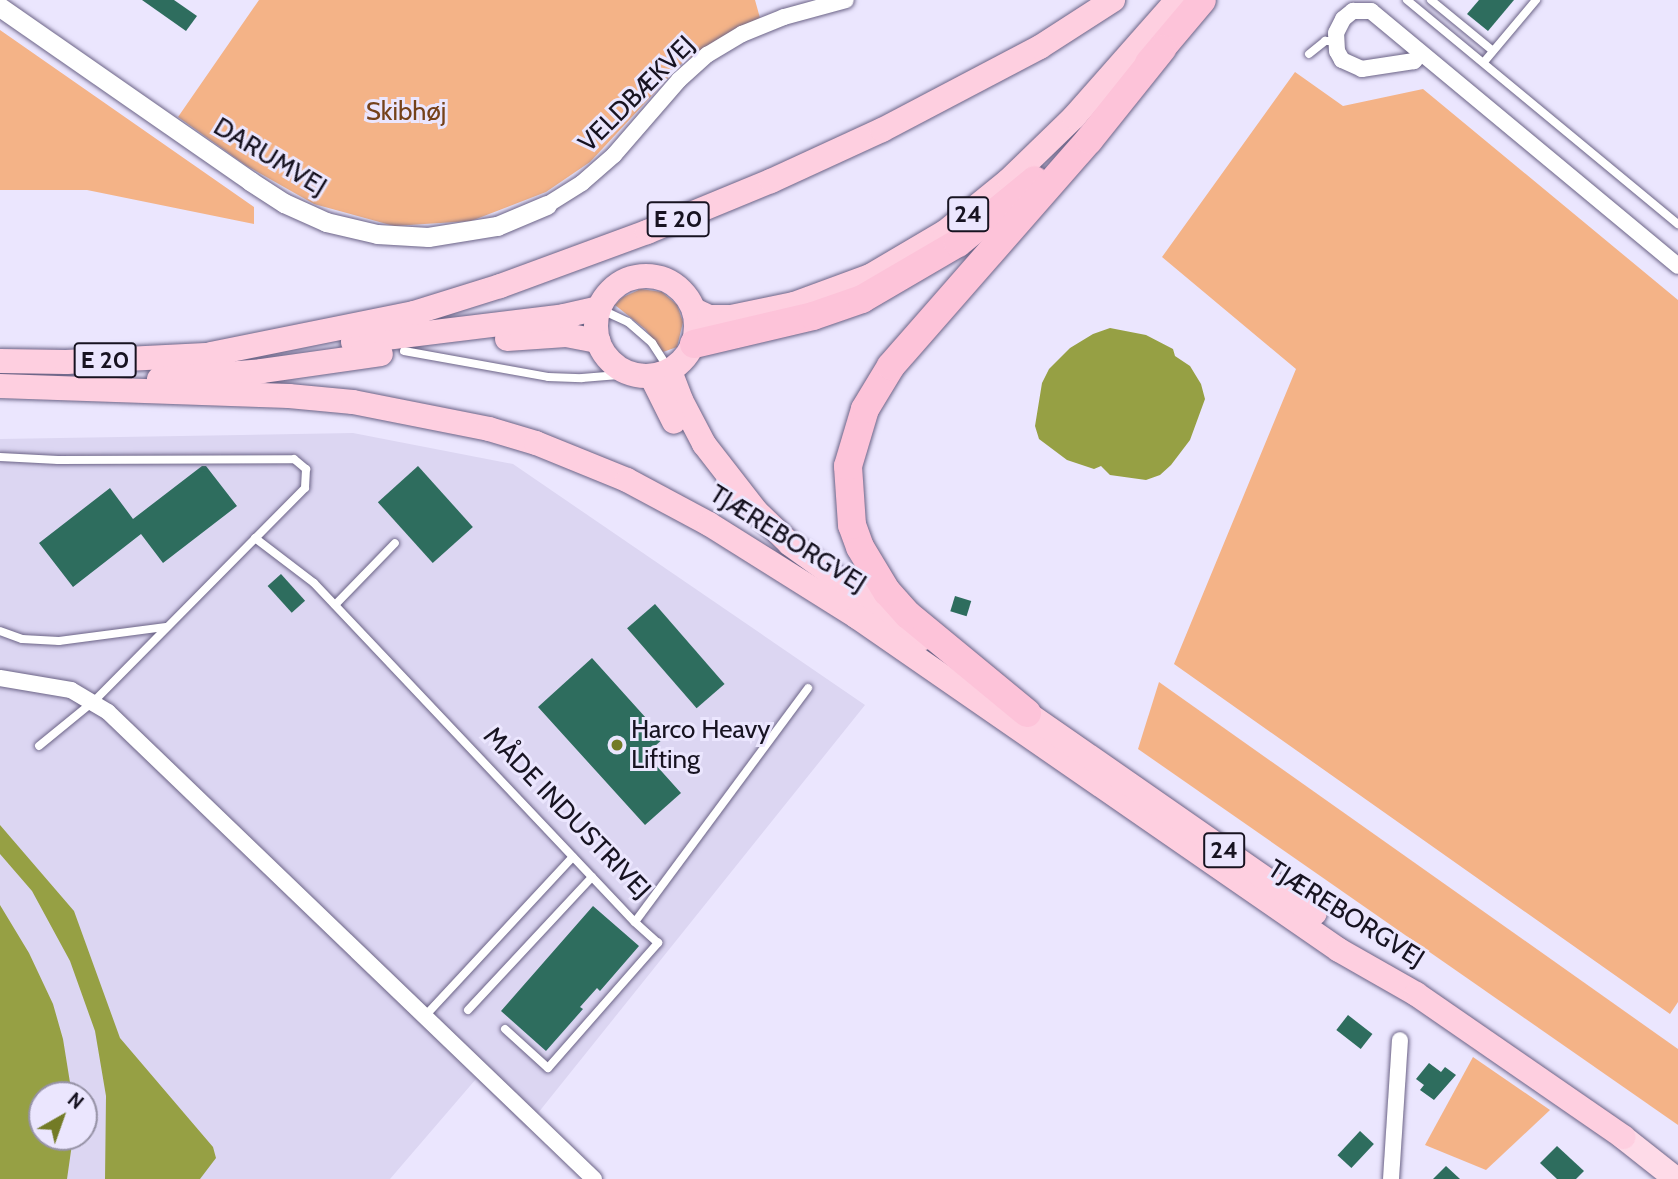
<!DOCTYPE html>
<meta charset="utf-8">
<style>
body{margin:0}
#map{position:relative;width:1678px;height:1179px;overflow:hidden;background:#ebe6fe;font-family:Cabin,sans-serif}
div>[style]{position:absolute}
.built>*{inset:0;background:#dcd6f2}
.green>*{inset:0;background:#f4b387}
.water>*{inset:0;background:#96a044}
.building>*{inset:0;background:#2e6d5e;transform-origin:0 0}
.roads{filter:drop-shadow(0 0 2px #6b6386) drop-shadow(0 0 2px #6b6386)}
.service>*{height:8px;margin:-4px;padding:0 4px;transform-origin:4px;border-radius:4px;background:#fff}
.minor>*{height:16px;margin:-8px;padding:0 8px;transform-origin:8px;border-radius:8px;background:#fff}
.tertiary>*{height:19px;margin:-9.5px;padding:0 9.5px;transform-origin:9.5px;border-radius:9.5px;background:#fff}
.primary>*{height:24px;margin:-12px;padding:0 12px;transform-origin:12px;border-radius:12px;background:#fedbe8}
.trunk>*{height:24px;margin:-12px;padding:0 12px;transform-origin:12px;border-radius:12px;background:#fecfe0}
.trunk>.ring{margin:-12px;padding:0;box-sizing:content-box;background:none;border:24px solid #fecfe0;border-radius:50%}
.motorway>*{height:28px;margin:-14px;padding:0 14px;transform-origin:14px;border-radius:14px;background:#fdc3d9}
.dots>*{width:19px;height:19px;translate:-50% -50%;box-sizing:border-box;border:4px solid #ebe6fe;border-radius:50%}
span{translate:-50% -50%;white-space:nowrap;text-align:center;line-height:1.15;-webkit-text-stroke:6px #ebe6fe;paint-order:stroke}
.shield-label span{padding:2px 5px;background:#ebe6fe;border:2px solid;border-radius:5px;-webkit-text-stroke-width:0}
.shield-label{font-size:24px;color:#171321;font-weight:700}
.street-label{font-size:26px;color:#171321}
.park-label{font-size:26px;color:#75421a}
.poi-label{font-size:26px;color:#171321}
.left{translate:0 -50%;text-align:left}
.north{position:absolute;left:28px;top:1081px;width:70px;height:70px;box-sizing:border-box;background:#ebe6fe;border:2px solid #9692a6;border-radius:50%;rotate:40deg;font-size:19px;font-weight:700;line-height:28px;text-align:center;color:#171321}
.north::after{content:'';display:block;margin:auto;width:24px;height:32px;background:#737b26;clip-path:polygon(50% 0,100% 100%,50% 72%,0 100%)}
</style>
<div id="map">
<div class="built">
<i style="clip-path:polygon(evenodd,353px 433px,513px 464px,865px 705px,526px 1128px,476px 1079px,390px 1179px,0 1179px,0 439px,353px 433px,42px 1095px,84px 1095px,84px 1137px,42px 1137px,42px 1095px)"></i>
</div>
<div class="green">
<i style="clip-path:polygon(259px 0,755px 0,760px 18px,684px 61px,590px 162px,546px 192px,471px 221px,394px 226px,314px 204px,247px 166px,178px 117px)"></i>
<i style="clip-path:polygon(0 30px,254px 207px,254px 224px,87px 190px,0 190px)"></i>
<i style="clip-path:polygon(1295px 72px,1343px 106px,1423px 89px,1678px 300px,1678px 1002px,1670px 1014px,1174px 664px,1296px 369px,1162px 257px)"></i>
<i style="clip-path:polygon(641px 289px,662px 292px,677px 305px,683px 322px,677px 347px,663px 352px,645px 329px,615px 305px,623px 297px)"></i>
<i style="clip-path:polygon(1159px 682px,1678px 1049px,1678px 1125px,1138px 749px)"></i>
<i style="clip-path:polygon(1473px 1057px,1550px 1110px,1486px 1170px,1425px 1145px)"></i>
</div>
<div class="water">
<i style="clip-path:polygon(1110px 328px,1146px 335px,1173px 349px,1175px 356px,1190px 366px,1201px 384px,1205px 399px,1190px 440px,1171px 465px,1160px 475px,1146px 480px,1110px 475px,1101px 466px,1094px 469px,1067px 460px,1039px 439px,1035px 426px,1042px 383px,1049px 369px,1070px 348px,1093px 334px)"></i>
<i style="clip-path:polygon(0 825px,74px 911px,120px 1038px,213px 1147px,216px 1158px,200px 1179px,105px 1179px,106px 1096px,95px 1031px,70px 961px,32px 891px,0 854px)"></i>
<i style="clip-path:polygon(0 905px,29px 953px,53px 1004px,63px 1039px,72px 1095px,42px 1095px,42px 1137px,73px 1137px,67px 1179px,0 1179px)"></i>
</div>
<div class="building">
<i style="clip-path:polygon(142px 0,174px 0,197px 16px,186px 31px)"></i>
<i style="clip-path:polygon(1479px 0,1514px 0,1488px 31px,1467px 14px)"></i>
<i style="clip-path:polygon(202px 466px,206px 466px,237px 506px,163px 563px,141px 534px,73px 587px,39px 543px,110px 488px,133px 519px)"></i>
<i style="left:418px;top:466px;width:82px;height:54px;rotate:48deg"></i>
<i style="left:281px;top:574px;width:36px;height:18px;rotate:48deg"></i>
<i style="left:955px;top:596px;width:17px;height:16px;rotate:17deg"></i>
<i style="left:655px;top:604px;width:106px;height:37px;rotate:49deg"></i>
<i style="clip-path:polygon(592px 658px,664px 738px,646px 754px,681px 793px,645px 825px,538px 707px)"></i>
<i style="clip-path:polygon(593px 906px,639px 946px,600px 991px,597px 988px,580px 1007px,583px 1009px,546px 1051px,501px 1011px)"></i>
<i style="left:1348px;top:1015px;width:31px;height:19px;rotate:38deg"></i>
<i style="clip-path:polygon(1429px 1063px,1441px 1072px,1445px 1067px,1456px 1075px,1434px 1100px,1420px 1090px,1424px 1085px,1416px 1079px)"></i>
<i style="left:1360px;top:1131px;width:19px;height:33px;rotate:43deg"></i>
<i style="clip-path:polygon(1557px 1146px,1584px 1171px,1576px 1179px,1557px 1179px,1540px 1163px)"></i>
<i style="clip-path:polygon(1446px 1166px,1460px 1179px,1433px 1179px)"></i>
</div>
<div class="roads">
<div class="service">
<i style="left:1407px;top:0;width:352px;rotate:39.6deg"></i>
<i style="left:1431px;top:0;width:80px;rotate:39.4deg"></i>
<i style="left:1309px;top:54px;width:21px;rotate:-39deg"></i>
<i style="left:1325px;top:41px;width:10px"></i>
<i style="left:1484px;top:62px;width:81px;rotate:-50deg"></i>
<i style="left:600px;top:309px;width:31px;rotate:25deg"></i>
<i style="left:628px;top:322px;width:32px;rotate:41deg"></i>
<i style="left:652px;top:343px;width:30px;rotate:57deg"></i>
<i style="left:404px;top:351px;width:146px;rotate:10.2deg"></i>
<i style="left:548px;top:377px;width:34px;rotate:2deg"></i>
<i style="left:582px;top:378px;width:49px;rotate:-4.7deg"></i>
<i style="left:0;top:457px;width:58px;rotate:3deg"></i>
<i style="left:58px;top:460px;width:236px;rotate:-0.2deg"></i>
<i style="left:294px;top:459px;width:16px;rotate:40deg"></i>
<i style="left:306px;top:469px;width:19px;rotate:93deg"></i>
<i style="left:305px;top:488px;width:300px;rotate:134.7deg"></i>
<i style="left:94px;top:701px;width:71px;rotate:140.7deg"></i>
<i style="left:255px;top:538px;width:74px;rotate:37.3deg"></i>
<i style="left:314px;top:583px;width:467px;rotate:46.6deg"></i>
<i style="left:635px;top:922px;width:291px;rotate:-53.5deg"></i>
<i style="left:335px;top:605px;width:86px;rotate:-45.9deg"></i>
<i style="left:0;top:631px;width:23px;rotate:20deg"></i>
<i style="left:22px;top:639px;width:37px;rotate:3deg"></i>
<i style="left:59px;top:641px;width:108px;rotate:-7.5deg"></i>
<i style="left:468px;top:1010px;width:182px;rotate:-47deg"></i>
<i style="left:425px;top:1016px;width:217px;rotate:-47.1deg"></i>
<i style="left:505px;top:1029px;width:58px;rotate:42.2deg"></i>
<i style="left:548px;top:1068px;width:167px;rotate:-48.7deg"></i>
<i style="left:658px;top:943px;width:31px;rotate:-138deg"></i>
</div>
<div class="minor">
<i style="left:1421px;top:53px;width:11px;rotate:131deg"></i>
<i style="left:1414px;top:61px;width:53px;rotate:171.3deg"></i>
<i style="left:1362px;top:69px;width:22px;rotate:-156deg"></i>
<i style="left:1342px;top:60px;width:10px;rotate:-119deg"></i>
<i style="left:1337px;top:51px;width:18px;rotate:-93deg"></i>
<i style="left:1336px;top:33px;width:16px;rotate:-63deg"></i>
<i style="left:1343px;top:19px;width:13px;rotate:-39deg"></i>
<i style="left:1353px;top:11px;width:18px"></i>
<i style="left:1371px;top:11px;width:399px;rotate:39.7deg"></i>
<i style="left:547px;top:205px;width:41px;rotate:-32.2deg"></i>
<i style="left:582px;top:183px;width:43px;rotate:-41.2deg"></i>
<i style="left:614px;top:155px;width:99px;rotate:-49.1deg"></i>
<i style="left:679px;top:80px;width:38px;rotate:-42deg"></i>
<i style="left:707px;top:55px;width:41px;rotate:-31deg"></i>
<i style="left:742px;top:34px;width:45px;rotate:-22deg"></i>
<i style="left:784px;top:17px;width:64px;rotate:-15.3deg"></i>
<i style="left:0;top:678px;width:72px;rotate:9.6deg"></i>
<i style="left:71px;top:690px;width:43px;rotate:30.7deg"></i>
<i style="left:108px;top:712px;width:674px;rotate:43.86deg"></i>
<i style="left:1391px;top:1179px;width:139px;rotate:-86.3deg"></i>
</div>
<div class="tertiary">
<i style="left:0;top:7px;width:305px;rotate:34.8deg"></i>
<i style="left:250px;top:181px;width:40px;rotate:32.9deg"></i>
<i style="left:284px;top:203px;width:46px;rotate:24.3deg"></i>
<i style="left:326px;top:222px;width:52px;rotate:13.2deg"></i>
<i style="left:377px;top:234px;width:51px;rotate:3.4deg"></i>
<i style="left:428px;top:237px;width:70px;rotate:-9.1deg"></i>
<i style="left:497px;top:226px;width:54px;rotate:-22.8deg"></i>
</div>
<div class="primary">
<i style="left:1623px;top:1137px;width:68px;rotate:38.4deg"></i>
</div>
<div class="trunk">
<i class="ring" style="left:596px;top:276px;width:76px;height:76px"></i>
<i style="left:694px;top:310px;width:17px;rotate:25deg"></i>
<i style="left:709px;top:317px;width:22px"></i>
<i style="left:731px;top:317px;width:64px;rotate:-11.7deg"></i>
<i style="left:794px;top:304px;width:81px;rotate:-20.2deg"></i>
<i style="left:870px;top:276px;width:87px;rotate:-30.4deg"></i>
<i style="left:945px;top:232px;width:82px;rotate:-39.1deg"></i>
<i style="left:1009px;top:180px;width:91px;rotate:-44.1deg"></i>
<i style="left:1074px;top:117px;width:156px;rotate:-48.6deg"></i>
<i style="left:507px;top:339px;width:59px;rotate:-3.9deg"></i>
<i style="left:566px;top:335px;width:33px;rotate:11deg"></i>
<i style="left:353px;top:342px;width:213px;rotate:-7deg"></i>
<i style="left:564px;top:316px;width:35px;rotate:-13deg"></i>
<i style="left:211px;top:354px;width:207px;rotate:-11.4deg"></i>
<i style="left:414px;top:313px;width:90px;rotate:-17.4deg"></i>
<i style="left:500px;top:286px;width:157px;rotate:-20.2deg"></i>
<i style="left:647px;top:232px;width:134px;rotate:-22.4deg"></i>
<i style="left:771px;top:181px;width:122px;rotate:-24.7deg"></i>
<i style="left:882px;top:130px;width:178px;rotate:-27.7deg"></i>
<i style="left:1040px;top:47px;width:87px;rotate:-32.8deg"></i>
<i style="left:0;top:361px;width:66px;rotate:0.9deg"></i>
<i style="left:66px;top:362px;width:160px;rotate:-2.9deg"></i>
<i style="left:670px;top:371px;width:31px;rotate:69deg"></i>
<i style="left:681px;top:400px;width:50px;rotate:62.4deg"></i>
<i style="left:704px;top:444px;width:85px;rotate:52.2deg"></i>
<i style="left:756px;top:511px;width:47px;rotate:44.1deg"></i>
<i style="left:790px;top:544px;width:162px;rotate:35.9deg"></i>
<i style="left:651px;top:376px;width:51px;rotate:63.4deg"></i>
<i style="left:159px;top:379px;width:103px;rotate:-4.4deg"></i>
<i style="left:262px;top:371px;width:120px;rotate:-8.1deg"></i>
<i style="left:0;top:386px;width:289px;rotate:2deg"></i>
<i style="left:289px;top:396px;width:64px;rotate:5.4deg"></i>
<i style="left:353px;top:402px;width:139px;rotate:11.2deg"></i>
<i style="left:489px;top:429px;width:49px;rotate:16.6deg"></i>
<i style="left:536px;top:443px;width:98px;rotate:22.1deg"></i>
<i style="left:627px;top:480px;width:93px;rotate:28.2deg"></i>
<i style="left:709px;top:524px;width:175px;rotate:32.1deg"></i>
<i style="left:857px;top:617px;width:586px;rotate:34.64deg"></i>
<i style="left:1339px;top:950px;width:89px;rotate:29.7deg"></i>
<i style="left:1416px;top:994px;width:252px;rotate:34.6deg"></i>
<i style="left:1011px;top:702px;width:370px;rotate:34.8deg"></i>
</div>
<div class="motorway">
<i style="left:1149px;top:63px;width:82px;rotate:-49.9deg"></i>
<i style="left:694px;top:344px;width:122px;rotate:-13.2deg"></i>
<i style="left:813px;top:316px;width:52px;rotate:-19.1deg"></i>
<i style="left:862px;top:299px;width:111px;rotate:-30.3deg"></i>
<i style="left:958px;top:243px;width:99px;rotate:-39.3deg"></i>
<i style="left:1027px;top:713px;width:154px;rotate:-140.5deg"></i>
<i style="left:908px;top:615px;width:31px;rotate:-132deg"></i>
<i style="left:887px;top:592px;width:52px;rotate:-121deg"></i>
<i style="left:860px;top:547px;width:23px;rotate:-110deg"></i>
<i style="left:852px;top:525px;width:59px;rotate:-93.9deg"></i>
<i style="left:848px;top:466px;width:59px;rotate:-73.4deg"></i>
<i style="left:865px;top:409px;width:50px;rotate:-58.8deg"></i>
<i style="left:891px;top:366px;width:300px;rotate:-48.8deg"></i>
<i style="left:1089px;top:140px;width:117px;rotate:-51.3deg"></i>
</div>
</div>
<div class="dots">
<i style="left:617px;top:745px;background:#737b26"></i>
</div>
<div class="shield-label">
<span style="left:968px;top:214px">24</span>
<span style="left:678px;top:219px">E 20</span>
<span style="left:105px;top:360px">E 20</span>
<span style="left:1224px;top:850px">24</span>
</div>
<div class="street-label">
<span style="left:637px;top:94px;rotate:-45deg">VELDBÆKVEJ</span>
<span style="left:270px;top:157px;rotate:31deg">DARUMVEJ</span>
<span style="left:788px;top:539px;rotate:32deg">TJÆREBORGVEJ</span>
<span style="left:567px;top:813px;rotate:46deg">MÅDE INDUSTRIVEJ</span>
<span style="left:1346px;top:914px;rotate:32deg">TJÆREBORGVEJ</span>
</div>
<div class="park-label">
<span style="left:406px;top:112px">Skibhøj</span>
</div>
<div class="poi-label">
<span class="left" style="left:631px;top:745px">Harco Heavy<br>Lifting</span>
</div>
<div class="north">N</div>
</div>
